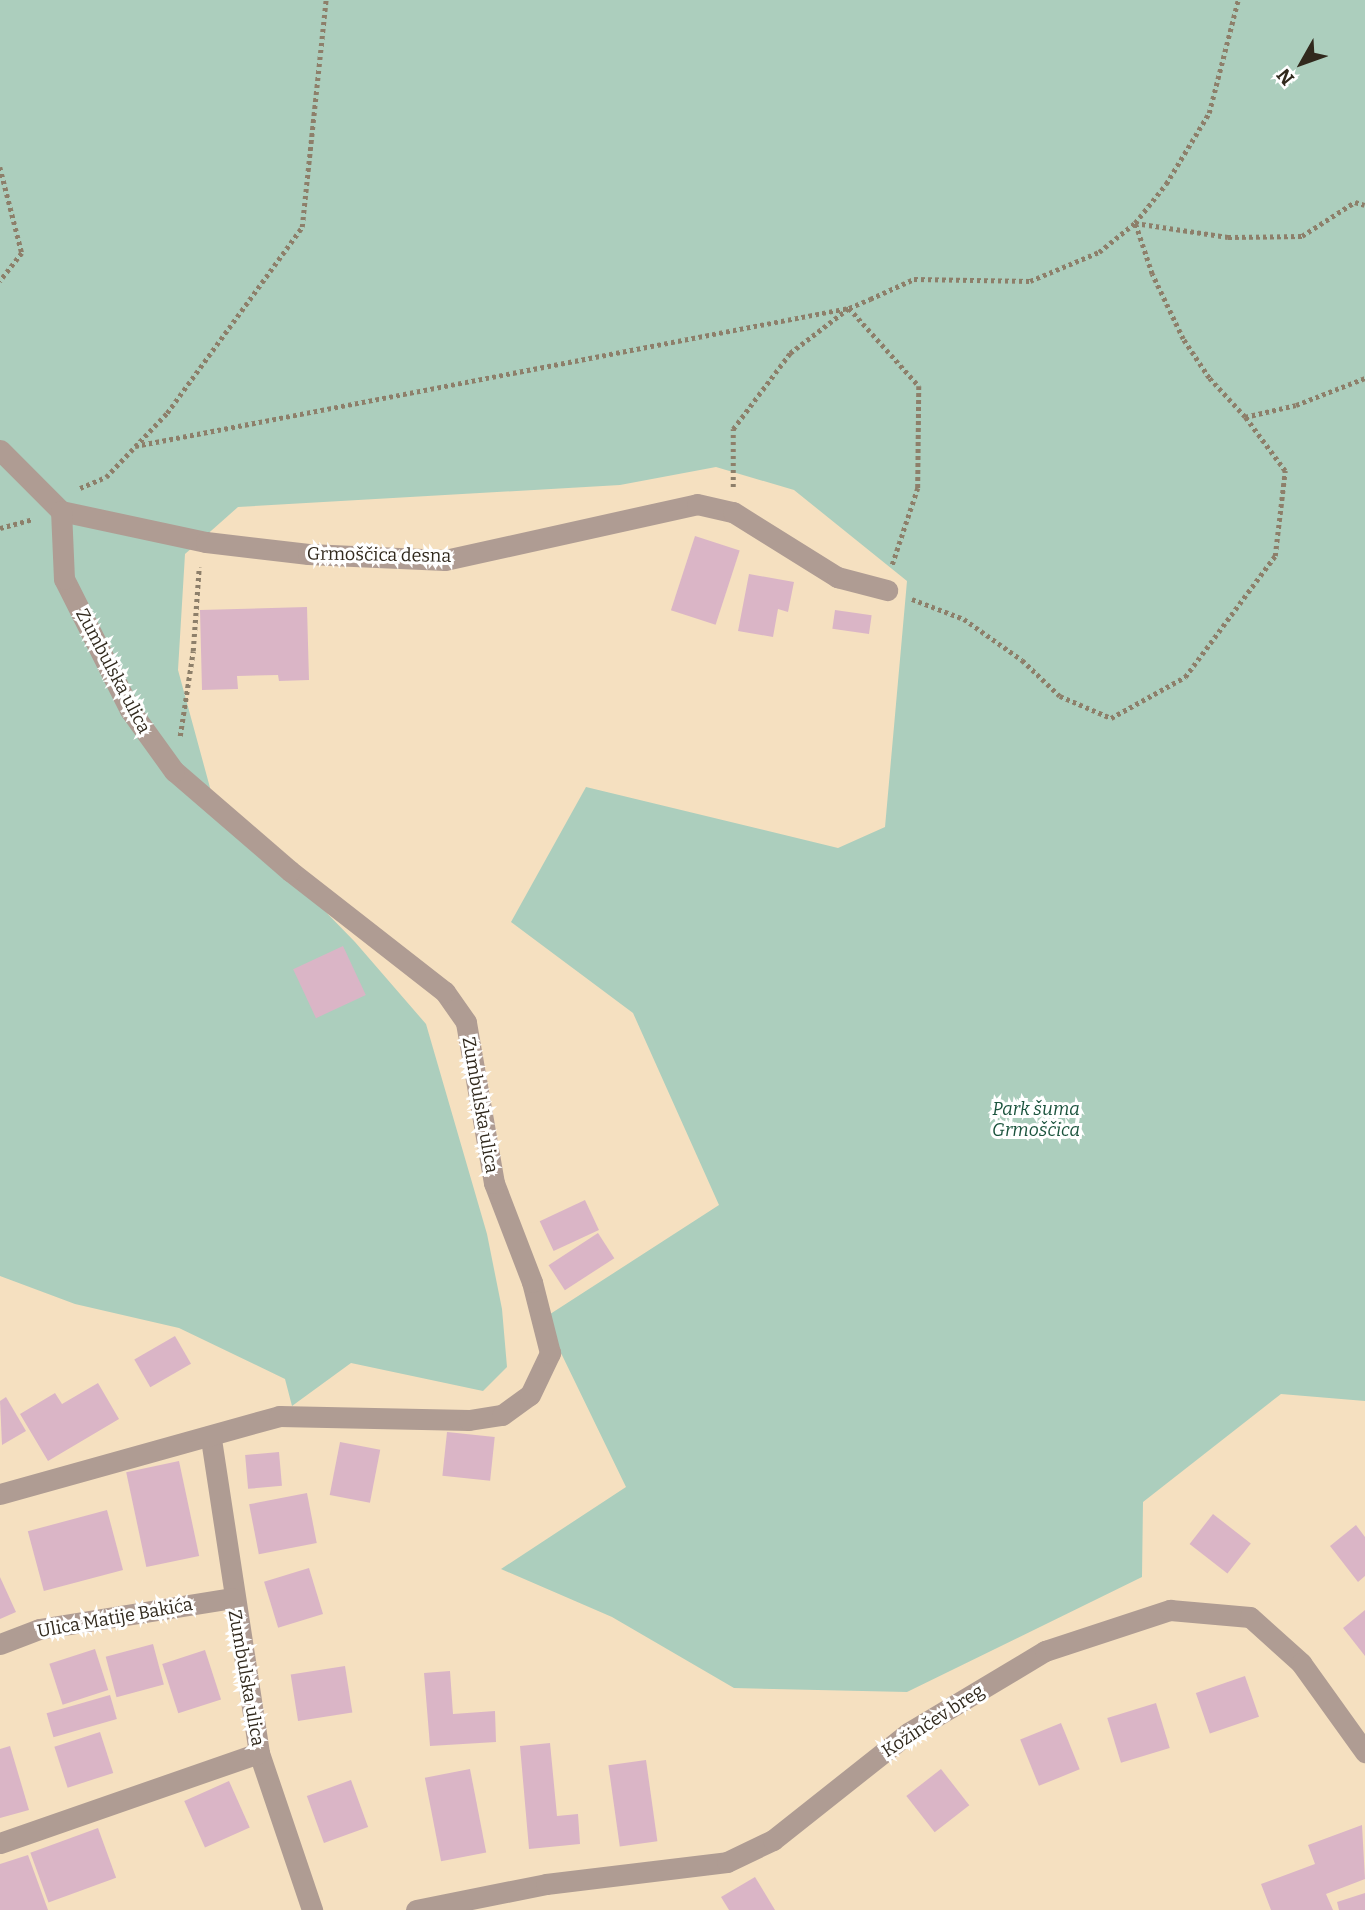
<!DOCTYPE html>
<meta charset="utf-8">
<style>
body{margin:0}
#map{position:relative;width:1365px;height:1910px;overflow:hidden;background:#f5e0c0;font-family:Bitter,serif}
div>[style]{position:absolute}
.green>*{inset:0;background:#accebd}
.building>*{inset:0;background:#dab5c6;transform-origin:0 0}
.path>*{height:4.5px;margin-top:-2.25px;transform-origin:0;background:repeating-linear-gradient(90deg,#8d7f6a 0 3.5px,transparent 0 7px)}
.street>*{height:21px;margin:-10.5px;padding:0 10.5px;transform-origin:10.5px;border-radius:10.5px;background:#af9c93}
span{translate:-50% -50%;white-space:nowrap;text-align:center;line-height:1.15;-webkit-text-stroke:6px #fff;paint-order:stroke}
.street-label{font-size:18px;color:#31291d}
.park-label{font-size:18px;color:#1b533d;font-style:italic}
.north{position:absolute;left:1267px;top:28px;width:70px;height:70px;-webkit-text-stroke:5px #fff;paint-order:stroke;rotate:230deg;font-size:19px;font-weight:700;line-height:28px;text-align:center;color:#31291d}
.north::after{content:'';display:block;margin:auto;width:24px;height:32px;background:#31291d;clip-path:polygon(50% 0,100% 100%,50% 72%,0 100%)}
</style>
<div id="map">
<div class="green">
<i style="clip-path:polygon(0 0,1365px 0,1365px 1401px,1281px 1394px,1143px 1502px,1142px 1577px,907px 1692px,734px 1688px,612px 1617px,501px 1569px,626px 1487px,544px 1318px,719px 1205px,633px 1013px,511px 922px,586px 787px,838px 848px,885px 827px,907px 581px,794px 490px,716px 467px,620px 485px,238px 507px,185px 554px,178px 670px,212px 795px,355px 942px,426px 1024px,487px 1234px,502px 1309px,507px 1367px,483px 1391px,351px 1363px,292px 1406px,285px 1379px,179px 1328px,75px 1304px,0 1276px)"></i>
</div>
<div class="building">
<i style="left:695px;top:536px;width:47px;height:78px;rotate:18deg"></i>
<i style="clip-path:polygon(749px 574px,794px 582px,788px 612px,778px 609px,773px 637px,738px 631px)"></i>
<i style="clip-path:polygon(307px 607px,309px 680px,279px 681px,278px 675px,237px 676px,238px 689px,202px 690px,200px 610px)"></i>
<i style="left:835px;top:610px;width:37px;height:19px;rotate:8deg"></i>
<i style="left:343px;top:946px;width:54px;height:55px;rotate:65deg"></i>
<i style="left:585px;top:1200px;width:33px;height:50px;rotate:65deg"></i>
<i style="left:598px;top:1233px;width:30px;height:59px;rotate:57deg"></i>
<i style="left:175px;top:1336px;width:32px;height:47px;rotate:60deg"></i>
<i style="clip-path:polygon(98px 1383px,119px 1419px,48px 1461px,20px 1414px,55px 1393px,62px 1404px)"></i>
<i style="clip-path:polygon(6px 1397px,26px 1431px,2px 1445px,0 1401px)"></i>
<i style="left:447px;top:1432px;width:48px;height:44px;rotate:6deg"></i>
<i style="left:340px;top:1442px;width:41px;height:54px;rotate:11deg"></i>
<i style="left:279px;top:1452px;width:34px;height:34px;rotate:85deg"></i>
<i style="left:179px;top:1461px;width:97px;height:54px;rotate:78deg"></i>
<i style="left:307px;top:1493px;width:51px;height:59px;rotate:79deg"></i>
<i style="left:107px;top:1510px;width:62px;height:82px;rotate:75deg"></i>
<i style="left:1213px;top:1514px;width:48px;height:38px;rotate:38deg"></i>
<i style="clip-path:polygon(1356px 1525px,1365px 1537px,1365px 1576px,1358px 1582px,1330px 1546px)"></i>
<i style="left:309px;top:1568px;width:48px;height:47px;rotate:73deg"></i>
<i style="clip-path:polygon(0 1577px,16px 1612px,0 1619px)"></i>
<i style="clip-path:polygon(1365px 1610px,1365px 1656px,1343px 1628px)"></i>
<i style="left:153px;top:1644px;width:42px;height:49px;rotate:75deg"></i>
<i style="left:95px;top:1649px;width:43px;height:48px;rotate:72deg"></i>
<i style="left:205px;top:1650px;width:52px;height:45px;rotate:72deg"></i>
<i style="left:345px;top:1666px;width:47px;height:55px;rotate:81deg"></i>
<i style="clip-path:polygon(450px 1671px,453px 1714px,495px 1711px,496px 1742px,430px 1746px,424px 1673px)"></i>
<i style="left:1245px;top:1676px;width:43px;height:52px;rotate:71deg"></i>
<i style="left:110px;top:1695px;width:25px;height:66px;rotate:74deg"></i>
<i style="left:1156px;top:1703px;width:47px;height:51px;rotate:73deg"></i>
<i style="left:1061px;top:1723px;width:50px;height:44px;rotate:68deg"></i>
<i style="left:100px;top:1732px;width:43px;height:48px;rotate:72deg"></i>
<i style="clip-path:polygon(550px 1743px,557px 1816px,578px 1814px,580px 1844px,529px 1849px,520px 1746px)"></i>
<i style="clip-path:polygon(10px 1746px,29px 1810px,0 1818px,0 1749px)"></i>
<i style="left:646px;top:1760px;width:82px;height:38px;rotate:82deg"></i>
<i style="left:470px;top:1769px;width:85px;height:46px;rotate:79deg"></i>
<i style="left:941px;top:1769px;width:46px;height:44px;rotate:52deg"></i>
<i style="left:351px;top:1780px;width:50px;height:47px;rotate:70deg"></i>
<i style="left:229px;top:1781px;width:51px;height:49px;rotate:66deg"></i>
<i style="clip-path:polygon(1362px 1825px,1365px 1879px,1326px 1894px,1333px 1910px,1271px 1910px,1261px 1884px,1315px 1864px,1308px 1845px)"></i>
<i style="left:98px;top:1828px;width:53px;height:72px;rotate:70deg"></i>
<i style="clip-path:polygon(28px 1855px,48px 1910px,0 1910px,0 1864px)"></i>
<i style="clip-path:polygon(755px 1877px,775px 1910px,729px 1910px,721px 1897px)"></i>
<i style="clip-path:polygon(1365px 1893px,1365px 1910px,1339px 1910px,1337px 1902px)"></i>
</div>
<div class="path">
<i style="left:0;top:167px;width:89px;rotate:75.7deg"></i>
<i style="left:22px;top:253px;width:36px;rotate:128deg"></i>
<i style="left:849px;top:308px;width:105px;rotate:48.1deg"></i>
<i style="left:919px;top:386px;width:102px;rotate:90.6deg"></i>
<i style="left:918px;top:488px;width:82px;rotate:108.4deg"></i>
<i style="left:1245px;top:417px;width:52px;rotate:-13.2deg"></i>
<i style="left:1296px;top:405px;width:74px;rotate:-21.4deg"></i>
<i style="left:135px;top:446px;width:726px;rotate:-10.95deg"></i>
<i style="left:733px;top:487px;width:58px;rotate:-90deg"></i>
<i style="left:733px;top:429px;width:95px;rotate:-53.1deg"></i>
<i style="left:790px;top:353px;width:74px;rotate:-37.3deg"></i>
<i style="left:849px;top:308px;width:23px;rotate:-23deg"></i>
<i style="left:870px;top:299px;width:48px;rotate:-24.4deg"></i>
<i style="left:914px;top:279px;width:116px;rotate:1deg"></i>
<i style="left:1030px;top:281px;width:75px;rotate:-22.8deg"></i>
<i style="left:1099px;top:252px;width:46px;rotate:-38.9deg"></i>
<i style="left:1135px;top:223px;width:94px;rotate:8.6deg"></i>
<i style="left:1228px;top:237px;width:74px;rotate:-0.8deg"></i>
<i style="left:1302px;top:236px;width:63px;rotate:-32.7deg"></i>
<i style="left:1355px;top:202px;width:10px;rotate:17deg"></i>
<i style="left:80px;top:488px;width:28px;rotate:-23deg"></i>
<i style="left:106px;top:477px;width:88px;rotate:-46.4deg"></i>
<i style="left:167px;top:413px;width:230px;rotate:-54deg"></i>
<i style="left:302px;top:227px;width:228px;rotate:-84deg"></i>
<i style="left:0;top:528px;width:34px;rotate:-15deg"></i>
<i style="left:912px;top:599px;width:56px;rotate:21deg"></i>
<i style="left:964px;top:619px;width:71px;rotate:35.3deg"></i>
<i style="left:1022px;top:660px;width:52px;rotate:43.5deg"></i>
<i style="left:1060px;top:696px;width:56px;rotate:23.3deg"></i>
<i style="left:1111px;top:718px;width:85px;rotate:-29deg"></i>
<i style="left:1185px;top:677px;width:151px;rotate:-53.4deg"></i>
<i style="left:1275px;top:556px;width:86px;rotate:-83.3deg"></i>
<i style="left:1285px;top:471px;width:67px;rotate:-126.5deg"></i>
<i style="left:1245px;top:417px;width:53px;rotate:-132.7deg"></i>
<i style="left:1209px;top:378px;width:47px;rotate:-123.7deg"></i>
<i style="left:1183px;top:339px;width:72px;rotate:-115.5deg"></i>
<i style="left:1152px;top:274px;width:54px;rotate:-108.4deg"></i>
<i style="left:1135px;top:223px;width:50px;rotate:-51.5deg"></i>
<i style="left:1166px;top:184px;width:83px;rotate:-58.8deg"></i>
<i style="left:1209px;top:113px;width:117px;rotate:-75.6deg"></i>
<i style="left:180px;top:736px;width:86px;rotate:-81.3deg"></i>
<i style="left:193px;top:651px;width:84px;rotate:-85.9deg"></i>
</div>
<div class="street">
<i style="left:0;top:450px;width:86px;rotate:45deg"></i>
<i style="left:61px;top:511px;width:148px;rotate:12.1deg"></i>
<i style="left:206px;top:542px;width:103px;rotate:6.7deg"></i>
<i style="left:308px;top:554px;width:137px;rotate:2.5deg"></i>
<i style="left:445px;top:560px;width:258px;rotate:-12.5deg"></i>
<i style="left:697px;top:504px;width:37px;rotate:13deg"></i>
<i style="left:733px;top:512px;width:123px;rotate:32deg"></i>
<i style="left:837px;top:577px;width:52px;rotate:14.6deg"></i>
<i style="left:211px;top:1439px;width:318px;rotate:81.3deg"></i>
<i style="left:259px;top:1753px;width:166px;rotate:71.3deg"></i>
<i style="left:0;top:1494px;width:290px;rotate:-15.6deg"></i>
<i style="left:279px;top:1416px;width:190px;rotate:1.2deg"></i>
<i style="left:469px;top:1420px;width:33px;rotate:-9deg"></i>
<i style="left:502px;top:1415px;width:34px;rotate:-36deg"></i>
<i style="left:530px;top:1395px;width:47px;rotate:-64.5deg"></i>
<i style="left:550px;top:1353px;width:73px;rotate:-104.2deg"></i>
<i style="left:532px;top:1282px;width:106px;rotate:-111deg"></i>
<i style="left:494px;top:1183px;width:163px;rotate:-99.9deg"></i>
<i style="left:466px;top:1022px;width:37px;rotate:-125deg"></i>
<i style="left:445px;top:992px;width:197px;rotate:-142deg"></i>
<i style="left:290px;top:871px;width:153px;rotate:-139.2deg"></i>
<i style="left:174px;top:771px;width:75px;rotate:-125.8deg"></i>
<i style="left:130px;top:710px;width:147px;rotate:-116.7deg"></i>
<i style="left:64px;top:579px;width:68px;rotate:-92.5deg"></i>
<i style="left:0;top:1644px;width:42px;rotate:-21deg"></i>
<i style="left:39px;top:1629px;width:195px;rotate:-9.1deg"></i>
<i style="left:0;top:1843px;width:274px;rotate:-19.2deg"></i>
<i style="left:416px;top:1910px;width:133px;rotate:-11.3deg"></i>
<i style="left:546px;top:1884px;width:182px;rotate:-6.9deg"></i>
<i style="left:727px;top:1862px;width:51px;rotate:-25.6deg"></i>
<i style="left:773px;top:1840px;width:172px;rotate:-38.4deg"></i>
<i style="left:908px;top:1733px;width:160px;rotate:-30.9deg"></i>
<i style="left:1045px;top:1651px;width:132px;rotate:-18.2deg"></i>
<i style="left:1170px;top:1610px;width:80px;rotate:5deg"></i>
<i style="left:1250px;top:1617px;width:69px;rotate:42deg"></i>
<i style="left:1301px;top:1663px;width:110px;rotate:54.3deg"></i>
</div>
<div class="street-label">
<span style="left:379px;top:555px;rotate:1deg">Grmoščica desna</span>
<span style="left:113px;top:671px;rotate:62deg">Zumbulska ulica</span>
<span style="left:480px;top:1105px;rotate:80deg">Zumbulska ulica</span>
<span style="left:115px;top:1618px;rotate:-10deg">Ulica Matije Bakića</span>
<span style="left:246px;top:1678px;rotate:80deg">Zumbulska ulica</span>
<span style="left:933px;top:1721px;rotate:-33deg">Kožinčev breg</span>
</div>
<div class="park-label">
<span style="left:1036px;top:1120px">Park šuma<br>Grmoščica</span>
</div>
<div class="north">N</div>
</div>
